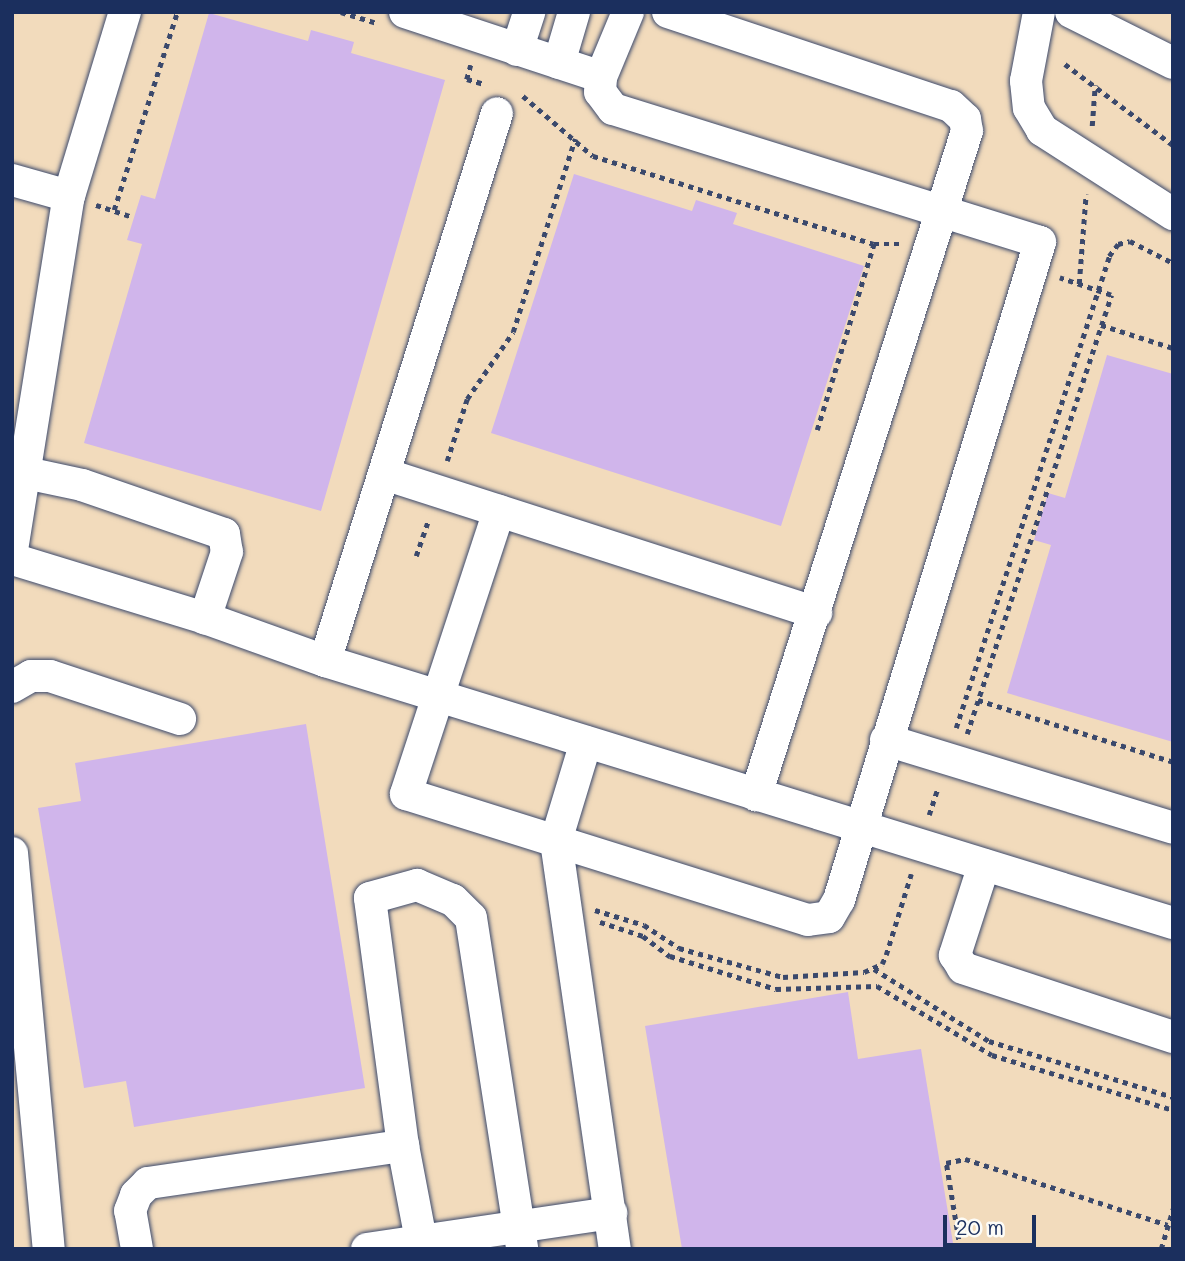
<!DOCTYPE html>
<style>
body{margin:0}
#map{position:relative;width:1185px;height:1261px;overflow:hidden;background:#f2dbbc;font-family:Mali,sans-serif}
div>[style]{position:absolute}
.building>*{inset:0;background:#d0b5eb}
.path>*{height:4.5px;margin-top:-2.25px;transform-origin:0;background:repeating-linear-gradient(90deg,#3b496c 0 5px,transparent 0 10px)}
.roads{filter:drop-shadow(0 0 2px #3b496c) drop-shadow(0 0 2px #3b496c)}
.minor>*{height:32px;margin:-16px;padding:0 16px;transform-origin:16px;border-radius:16px;background:#fff}
span{translate:-50% -50%;white-space:nowrap;text-align:center;line-height:1.15;-webkit-text-stroke:5px #fdfcf7;paint-order:stroke}
.frame{position:absolute;inset:0;border:14px solid #1b2f5e;pointer-events:none}
.scale{position:absolute;left:943px;top:1215px;width:93px;height:32px;box-sizing:border-box;border:4px solid #1b2f5e;border-top:0;padding-left:9px;font-size:21px;line-height:24px;white-space:nowrap;color:#1b2f5e;-webkit-text-stroke:5px #fdfcf7;paint-order:stroke}
</style>
<div id="map">
<div class="building">
<i style="clip-path:polygon(209px 13px,308px 41px,311px 30px,354px 42px,351px 53px,445px 80px,321px 511px,84px 443px,142px 244px,127px 240px,141px 195px,155px 199px)"></i>
<i style="clip-path:polygon(574px 174px,692px 211px,696px 200px,737px 213px,733px 224px,864px 266px,781px 526px,491px 433px)"></i>
<i style="clip-path:polygon(1107px 355px,1173px 374px,1173px 742px,1007px 693px,1051px 545px,1034px 540px,1048px 493px,1065px 498px)"></i>
<i style="clip-path:polygon(306px 724px,365px 1088px,134px 1127px,126px 1081px,84px 1088px,38px 808px,81px 801px,75px 763px)"></i>
<i style="clip-path:polygon(848px 992px,858px 1059px,921px 1049px,954px 1249px,682px 1249px,645px 1026px)"></i>
</div>
<div class="path">
<i style="left:341px;top:12px;width:38px;rotate:17deg"></i>
<i style="left:1065px;top:64px;width:135px;rotate:36.9deg"></i>
<i style="left:471px;top:65px;width:15px;rotate:106deg"></i>
<i style="left:467px;top:79px;width:19px;rotate:16deg"></i>
<i style="left:523px;top:96px;width:92px;rotate:40.6deg"></i>
<i style="left:593px;top:156px;width:294px;rotate:17.4deg"></i>
<i style="left:874px;top:244px;width:25px"></i>
<i style="left:1092px;top:126px;width:41px;rotate:-85.8deg"></i>
<i style="left:96px;top:205px;width:36px;rotate:18deg"></i>
<i style="left:114px;top:210px;width:208px;rotate:-72.3deg"></i>
<i style="left:1079px;top:284px;width:90px;rotate:-85.6deg"></i>
<i style="left:1101px;top:325px;width:76px;rotate:17.7deg"></i>
<i style="left:817px;top:430px;width:195px;rotate:-73deg"></i>
<i style="left:447px;top:461px;width:65px;rotate:-72.1deg"></i>
<i style="left:467px;top:399px;width:81px;rotate:-55.5deg"></i>
<i style="left:513px;top:332px;width:203px;rotate:-72.2deg"></i>
<i style="left:416px;top:556px;width:37px;rotate:-71deg"></i>
<i style="left:978px;top:700px;width:205px;rotate:17.6deg"></i>
<i style="left:956px;top:728px;width:496px;rotate:-72deg"></i>
<i style="left:1109px;top:256px;width:15px;rotate:-53deg"></i>
<i style="left:1118px;top:244px;width:12px;rotate:-14deg"></i>
<i style="left:1130px;top:241px;width:48px;rotate:27.1deg"></i>
<i style="left:967px;top:734px;width:462px;rotate:-71.8deg"></i>
<i style="left:1111px;top:295px;width:54px;rotate:-161.6deg"></i>
<i style="left:929px;top:815px;width:29px;rotate:-72deg"></i>
<i style="left:595px;top:910px;width:51px;rotate:17deg"></i>
<i style="left:644px;top:925px;width:42px;rotate:33.3deg"></i>
<i style="left:679px;top:948px;width:108px;rotate:15.6deg"></i>
<i style="left:783px;top:977px;width:81px;rotate:-3.5deg"></i>
<i style="left:864px;top:972px;width:20px;rotate:-24deg"></i>
<i style="left:882px;top:964px;width:10px;rotate:-66deg"></i>
<i style="left:886px;top:955px;width:85px;rotate:-72.8deg"></i>
<i style="left:600px;top:922px;width:45px;rotate:18deg"></i>
<i style="left:643px;top:936px;width:34px;rotate:37deg"></i>
<i style="left:670px;top:956px;width:111px;rotate:17.3deg"></i>
<i style="left:776px;top:989px;width:101px;rotate:-1.7deg"></i>
<i style="left:877px;top:986px;width:134px;rotate:31deg"></i>
<i style="left:992px;top:1055px;width:189px;rotate:16.9deg"></i>
<i style="left:874px;top:969px;width:136px;rotate:32.1deg"></i>
<i style="left:989px;top:1041px;width:192px;rotate:16.9deg"></i>
<i style="left:960px;top:1249px;width:87px;rotate:-99.2deg"></i>
<i style="left:946px;top:1163px;width:19px;rotate:-12deg"></i>
<i style="left:965px;top:1159px;width:213px;rotate:18deg"></i>
<i style="left:1161px;top:1249px;width:42px;rotate:-73.3deg"></i>
</div>
<div class="roads">
<div class="minor">
<i style="left:405px;top:12px;width:206px;rotate:18.3deg"></i>
<i style="left:668px;top:12px;width:298px;rotate:18.4deg"></i>
<i style="left:951px;top:106px;width:19px;rotate:43deg"></i>
<i style="left:965px;top:119px;width:12px;rotate:81deg"></i>
<i style="left:967px;top:131px;width:697px;rotate:107.63deg"></i>
<i style="left:1039px;top:12px;width:70px;rotate:100.7deg"></i>
<i style="left:1026px;top:81px;width:27px;rotate:84deg"></i>
<i style="left:1029px;top:108px;width:26px;rotate:59deg"></i>
<i style="left:1042px;top:130px;width:156px;rotate:32.7deg"></i>
<i style="left:1071px;top:12px;width:114px;rotate:26.6deg"></i>
<i style="left:517px;top:50px;width:40px;rotate:-72deg"></i>
<i style="left:559px;top:63px;width:53px;rotate:-73.6deg"></i>
<i style="left:12px;top:180px;width:59px;rotate:15.7deg"></i>
<i style="left:26px;top:473px;width:57px;rotate:12.1deg"></i>
<i style="left:82px;top:485px;width:150px;rotate:19deg"></i>
<i style="left:224px;top:534px;width:18px;rotate:81deg"></i>
<i style="left:227px;top:552px;width:70px;rotate:108.4deg"></i>
<i style="left:384px;top:474px;width:454px;rotate:17.8deg"></i>
<i style="left:499px;top:511px;width:298px;rotate:108.2deg"></i>
<i style="left:406px;top:794px;width:421px;rotate:17.4deg"></i>
<i style="left:808px;top:920px;width:21px;rotate:-8deg"></i>
<i style="left:829px;top:917px;width:20px;rotate:-60deg"></i>
<i style="left:839px;top:900px;width:688px;rotate:-73.01deg"></i>
<i style="left:1040px;top:242px;width:447px;rotate:-162.7deg"></i>
<i style="left:613px;top:109px;width:21px;rotate:-127deg"></i>
<i style="left:600px;top:92px;width:15px;rotate:-86deg"></i>
<i style="left:601px;top:77px;width:70px;rotate:-67.4deg"></i>
<i style="left:12px;top:550px;width:359px;rotate:-80.9deg"></i>
<i style="left:69px;top:196px;width:192px;rotate:-73.1deg"></i>
<i style="left:12px;top:559px;width:202px;rotate:17deg"></i>
<i style="left:205px;top:618px;width:127px;rotate:19.7deg"></i>
<i style="left:325px;top:661px;width:888px;rotate:17.17deg"></i>
<i style="left:325px;top:661px;width:574px;rotate:-72.57deg"></i>
<i style="left:12px;top:687px;width:22px;rotate:-30deg"></i>
<i style="left:31px;top:676px;width:19px"></i>
<i style="left:50px;top:676px;width:137px;rotate:18.3deg"></i>
<i style="left:886px;top:740px;width:300px;rotate:17deg"></i>
<i style="left:586px;top:742px;width:103px;rotate:106.9deg"></i>
<i style="left:556px;top:841px;width:412px;rotate:81.8deg"></i>
<i style="left:12px;top:853px;width:398px;rotate:84.7deg"></i>
<i style="left:984px;top:865px;width:95px;rotate:107.9deg"></i>
<i style="left:955px;top:955px;width:15px;rotate:58deg"></i>
<i style="left:963px;top:968px;width:221px;rotate:18.2deg"></i>
<i style="left:421px;top:1240px;width:96px;rotate:-100.8deg"></i>
<i style="left:403px;top:1146px;width:250px;rotate:-97.6deg"></i>
<i style="left:370px;top:898px;width:49px;rotate:-15.5deg"></i>
<i style="left:417px;top:885px;width:39px;rotate:23deg"></i>
<i style="left:453px;top:900px;width:25px;rotate:45deg"></i>
<i style="left:471px;top:918px;width:335px;rotate:81.2deg"></i>
<i style="left:137px;top:1249px;width:39px;rotate:-100deg"></i>
<i style="left:130px;top:1211px;width:17px;rotate:-69deg"></i>
<i style="left:136px;top:1195px;width:17px;rotate:-45deg"></i>
<i style="left:148px;top:1183px;width:258px;rotate:-8.3deg"></i>
<i style="left:367px;top:1249px;width:247px;rotate:-8.4deg"></i>
</div>
</div>
<div class="frame"></div>
<div class="scale">20 m</div>
</div>
